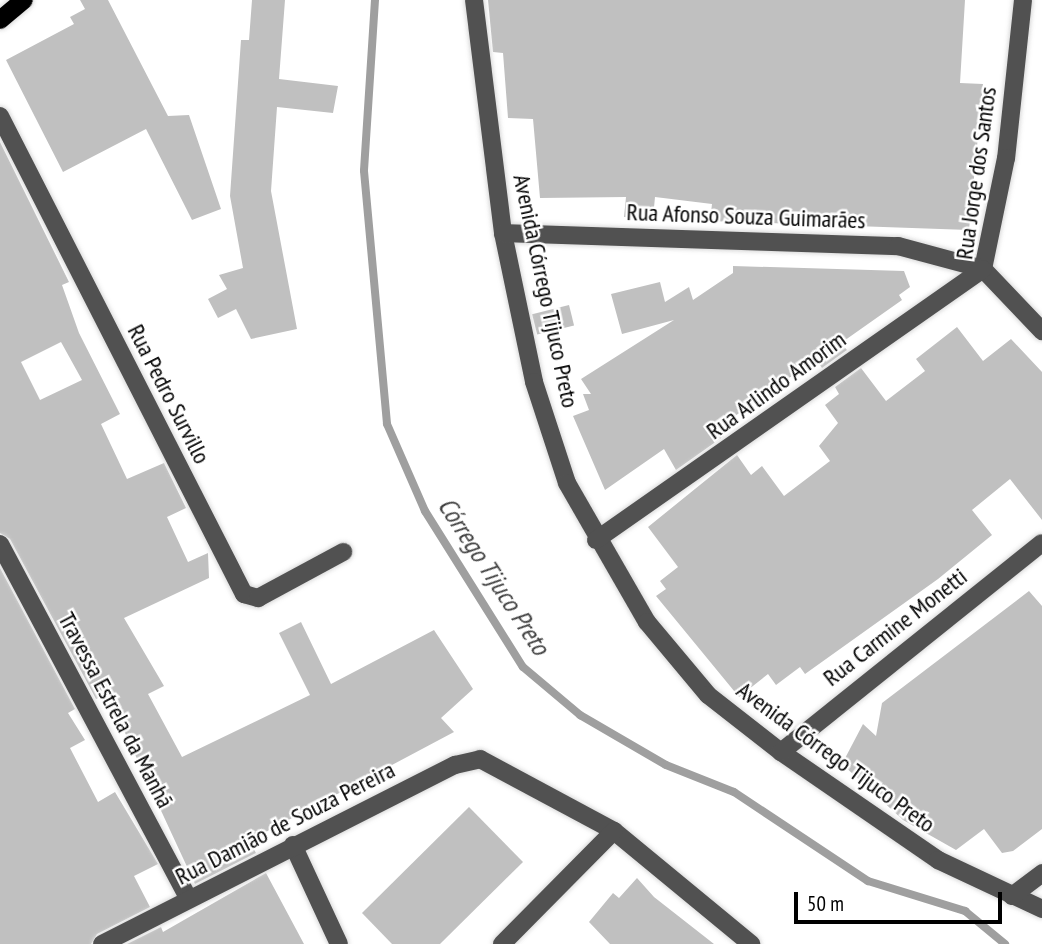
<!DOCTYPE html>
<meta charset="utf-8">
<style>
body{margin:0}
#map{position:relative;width:1042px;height:944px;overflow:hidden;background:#fff;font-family:"PT Sans Narrow",sans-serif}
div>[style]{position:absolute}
.stream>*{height:8px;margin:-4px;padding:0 4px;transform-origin:4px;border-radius:4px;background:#9f9f9f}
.building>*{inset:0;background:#c0c0c0;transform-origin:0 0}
.roads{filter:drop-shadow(0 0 2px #dbdbdb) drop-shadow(0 0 2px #dbdbdb)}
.minor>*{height:18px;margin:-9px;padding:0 9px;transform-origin:9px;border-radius:9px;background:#515151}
.major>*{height:18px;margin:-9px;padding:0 9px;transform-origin:9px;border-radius:9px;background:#000}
span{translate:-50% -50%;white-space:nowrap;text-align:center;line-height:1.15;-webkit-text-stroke:5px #fff;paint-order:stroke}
.street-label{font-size:24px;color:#000}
.water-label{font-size:26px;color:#404040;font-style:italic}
.scale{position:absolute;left:794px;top:892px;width:208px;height:32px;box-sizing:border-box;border:4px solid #000;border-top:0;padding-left:9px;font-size:21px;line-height:24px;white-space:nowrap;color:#000;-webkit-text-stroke:5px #fff;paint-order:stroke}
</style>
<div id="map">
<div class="stream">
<i style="left:375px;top:0;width:171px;rotate:93.7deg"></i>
<i style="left:364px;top:171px;width:254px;rotate:84.8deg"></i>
<i style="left:387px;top:424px;width:95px;rotate:66.4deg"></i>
<i style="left:425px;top:511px;width:184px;rotate:57.9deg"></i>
<i style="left:523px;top:667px;width:75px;rotate:40.1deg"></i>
<i style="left:580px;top:715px;width:99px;rotate:30.2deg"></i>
<i style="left:666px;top:765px;width:73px;rotate:21.7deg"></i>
<i style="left:734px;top:792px;width:161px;rotate:33.6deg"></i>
<i style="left:868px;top:881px;width:102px;rotate:17.2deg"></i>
<i style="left:965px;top:911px;width:52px;rotate:39.5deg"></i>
</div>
<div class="building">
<i style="clip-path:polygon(80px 0,108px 0,168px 116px,189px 115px,221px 209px,192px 220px,146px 129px,63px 172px,6px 60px,74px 24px,70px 17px,85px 9px)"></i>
<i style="clip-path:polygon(252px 0,285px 0,279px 79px,338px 86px,333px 113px,277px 107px,271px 191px,297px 329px,251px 339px,236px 309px,218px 318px,208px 299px,227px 289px,219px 275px,243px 268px,230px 196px,241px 40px,249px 40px)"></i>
<i style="clip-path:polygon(488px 0,965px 0,960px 83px,983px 84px,969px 230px,710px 221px,712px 204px,655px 197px,653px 218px,624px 217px,626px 197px,540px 198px,533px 119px,508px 118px,503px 53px,493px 52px)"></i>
<i style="clip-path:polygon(evenodd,0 142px,69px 282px,62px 285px,79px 333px,120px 414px,101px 424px,127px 479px,164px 463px,186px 508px,167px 517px,188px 562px,208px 553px,209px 578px,124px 618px,164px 686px,148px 694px,182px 757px,310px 695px,279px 633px,301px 622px,331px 684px,434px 630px,473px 689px,441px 718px,454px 732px,249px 841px,256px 853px,195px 884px,107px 694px,96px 699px,10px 539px,0 533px,0 142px,61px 342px,82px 380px,40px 400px,21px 362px,61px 342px)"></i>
<i style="clip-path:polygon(733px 266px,904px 271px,910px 287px,899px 295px,902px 300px,841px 343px,847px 350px,822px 368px,816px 359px,752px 404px,718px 428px,724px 436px,676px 470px,664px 449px,605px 490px,573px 416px,589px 410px,583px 394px,591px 394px,581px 379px,674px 320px,622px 334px,611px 294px,660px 282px,665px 302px,689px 287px,693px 300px,733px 273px)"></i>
<i style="left:569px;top:305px;width:21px;height:38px;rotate:76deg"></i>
<i style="clip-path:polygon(957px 327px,983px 361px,1011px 339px,1042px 372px,1042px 520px,1010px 479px,972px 510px,992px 535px,938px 579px,805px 674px,800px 667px,776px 685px,768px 674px,739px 697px,656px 596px,666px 589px,660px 581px,678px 567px,648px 527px,737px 455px,751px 475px,762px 466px,784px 496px,830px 461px,819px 446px,838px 423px,825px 405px,839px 394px,835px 387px,861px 368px,886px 401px,925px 371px,916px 359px)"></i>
<i style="clip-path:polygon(0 568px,75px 709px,68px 713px,85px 740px,70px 748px,98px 802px,115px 792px,158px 864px,134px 876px,150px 907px,97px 934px,91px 944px,0 944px)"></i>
<i style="clip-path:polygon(1029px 591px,1042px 606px,1042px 829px,1013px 851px,1002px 853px,984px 829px,956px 850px,903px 820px,842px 764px,863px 724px,876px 736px,882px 703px)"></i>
<i style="clip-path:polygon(469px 807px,523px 862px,440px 944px,392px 944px,362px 913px)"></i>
<i style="clip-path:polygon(266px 873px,304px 944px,127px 944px,161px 927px,163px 932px)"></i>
<i style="clip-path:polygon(637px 878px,654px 897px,714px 944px,610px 944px,589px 922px,613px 893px,619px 898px)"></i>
</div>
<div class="roads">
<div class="minor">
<i style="left:474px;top:0;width:235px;rotate:82.9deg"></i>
<i style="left:503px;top:233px;width:152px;rotate:78.2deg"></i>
<i style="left:534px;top:382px;width:106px;rotate:71.9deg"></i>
<i style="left:567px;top:483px;width:160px;rotate:60.1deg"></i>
<i style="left:647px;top:622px;width:95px;rotate:50.1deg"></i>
<i style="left:708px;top:695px;width:93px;rotate:38deg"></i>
<i style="left:781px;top:752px;width:191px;rotate:34.5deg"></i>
<i style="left:938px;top:860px;width:115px;rotate:25.2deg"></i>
<i style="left:1023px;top:0;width:159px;rotate:96.1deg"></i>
<i style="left:1006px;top:158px;width:113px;rotate:101.7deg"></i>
<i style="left:983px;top:269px;width:86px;rotate:46.4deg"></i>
<i style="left:0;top:116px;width:537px;rotate:62.96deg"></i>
<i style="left:244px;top:594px;width:15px;rotate:16deg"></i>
<i style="left:258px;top:598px;width:97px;rotate:-28.4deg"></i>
<i style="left:503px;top:233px;width:395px;rotate:1.9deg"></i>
<i style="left:898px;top:246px;width:88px;rotate:15.1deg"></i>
<i style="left:596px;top:540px;width:472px;rotate:-35deg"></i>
<i style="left:0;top:544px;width:402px;rotate:62deg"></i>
<i style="left:781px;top:752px;width:334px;rotate:-38.7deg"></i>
<i style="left:293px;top:845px;width:109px;rotate:65.1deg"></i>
<i style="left:1012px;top:896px;width:38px;rotate:-37deg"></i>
<i style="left:102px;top:944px;width:396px;rotate:-26.9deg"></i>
<i style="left:455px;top:765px;width:26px;rotate:-13deg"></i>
<i style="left:480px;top:759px;width:152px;rotate:28.2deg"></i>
<i style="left:614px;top:831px;width:178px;rotate:39.5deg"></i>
<i style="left:502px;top:944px;width:159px;rotate:-45.3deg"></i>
</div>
<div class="major">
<i style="left:0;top:20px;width:31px;rotate:-40deg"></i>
</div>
</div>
<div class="street-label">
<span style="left:976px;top:173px;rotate:-82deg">Rua Jorge dos Santos</span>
<span style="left:746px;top:216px;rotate:2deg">Rua Afonso Souza Guimarães</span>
<span style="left:546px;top:291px;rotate:78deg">Avenida Córrego Tijuco Preto</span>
<span style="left:776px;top:385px;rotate:-36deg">Rua Arlindo Amorim</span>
<span style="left:169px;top:394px;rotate:63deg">Rua Pedro Survillo</span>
<span style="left:895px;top:627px;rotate:-38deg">Rua Carmine Monetti</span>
<span style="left:116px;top:710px;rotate:62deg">Travessa Estrela da Manhã</span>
<span style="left:836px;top:757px;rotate:36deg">Avenida Córrego Tijuco Preto</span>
<span style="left:285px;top:823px;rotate:-27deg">Rua Damião de Souza Pereira</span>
</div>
<div class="water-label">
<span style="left:494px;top:576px;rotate:57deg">Córrego Tijuco Preto</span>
</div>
<div class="scale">50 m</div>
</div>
